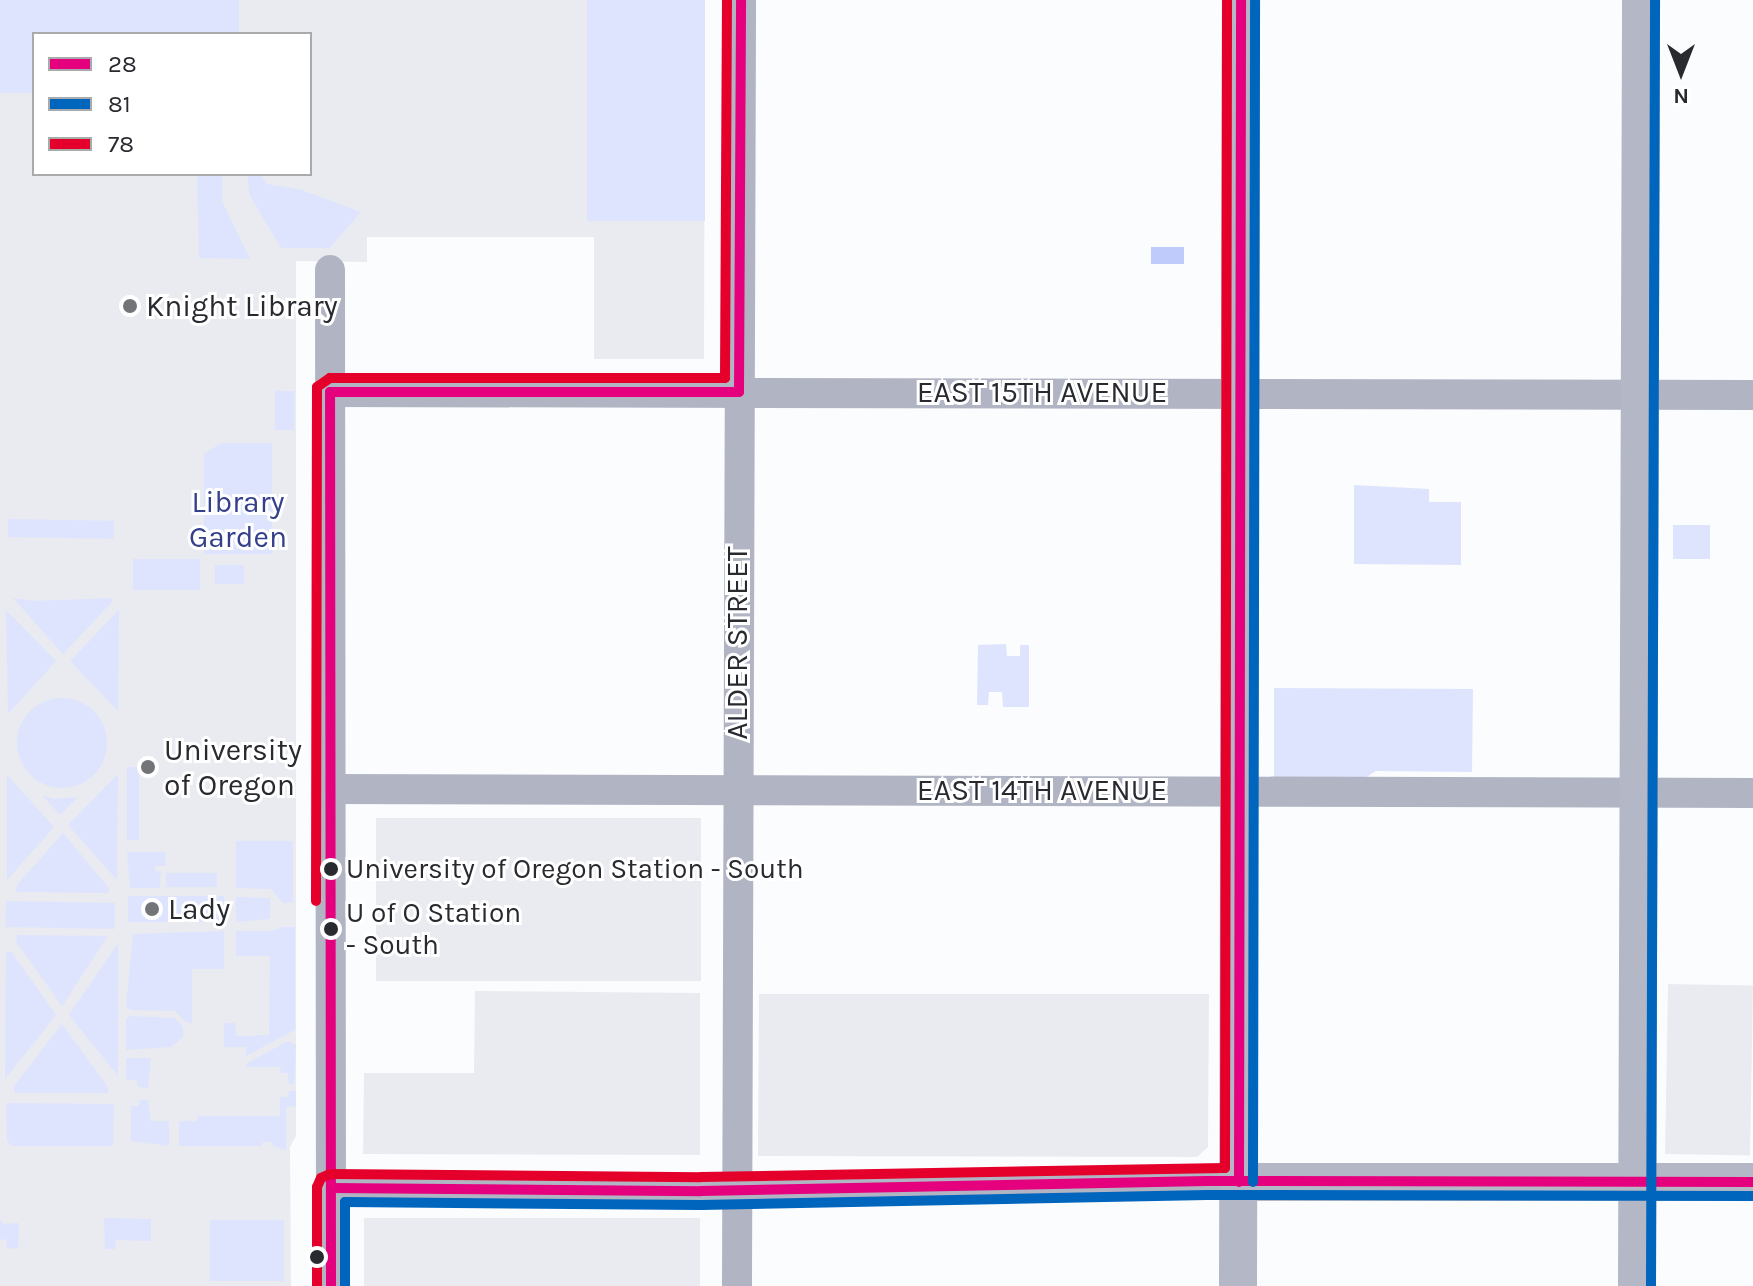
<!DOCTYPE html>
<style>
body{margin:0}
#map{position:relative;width:1753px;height:1286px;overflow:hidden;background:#fbfcfe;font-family:Karla,sans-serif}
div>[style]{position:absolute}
.built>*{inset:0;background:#e9ebf1;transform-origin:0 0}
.green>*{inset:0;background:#dee4fd;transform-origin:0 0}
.round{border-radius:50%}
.water>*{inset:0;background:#bfcbfa;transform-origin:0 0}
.minor>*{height:30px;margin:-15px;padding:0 15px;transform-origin:15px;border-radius:15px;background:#b1b5c3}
.major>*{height:38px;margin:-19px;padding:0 19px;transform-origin:19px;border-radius:19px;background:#b4b8c6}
.bus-1>*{height:10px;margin:-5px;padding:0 5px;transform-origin:5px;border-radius:5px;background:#e5007d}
.bus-2>*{height:10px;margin:-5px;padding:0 5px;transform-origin:5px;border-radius:5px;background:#0065bd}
.bus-3>*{height:10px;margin:-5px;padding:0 5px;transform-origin:5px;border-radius:5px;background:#e4002b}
.dots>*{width:22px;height:22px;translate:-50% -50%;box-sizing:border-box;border:4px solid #fff;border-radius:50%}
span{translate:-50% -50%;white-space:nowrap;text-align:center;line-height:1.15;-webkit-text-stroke:6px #fff;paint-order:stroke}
.bus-label{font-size:28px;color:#282a30}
.left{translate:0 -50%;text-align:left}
.poi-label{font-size:30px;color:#282a30}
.street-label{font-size:30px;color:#282a30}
.park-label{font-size:30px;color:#35408d}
.legend{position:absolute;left:32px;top:32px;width:280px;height:144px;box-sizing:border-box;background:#fff;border:2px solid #a9aaac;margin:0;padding:10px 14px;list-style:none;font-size:24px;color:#282a30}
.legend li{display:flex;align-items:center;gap:16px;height:40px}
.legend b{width:40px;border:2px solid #a9aaac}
.north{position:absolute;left:1641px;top:32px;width:80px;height:80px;-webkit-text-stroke:6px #fff;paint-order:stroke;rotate:180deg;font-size:22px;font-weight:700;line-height:32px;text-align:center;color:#282a30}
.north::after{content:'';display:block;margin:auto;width:28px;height:36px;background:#282a30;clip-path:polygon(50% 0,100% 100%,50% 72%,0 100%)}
</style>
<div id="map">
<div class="built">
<i style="clip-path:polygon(evenodd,0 0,705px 0,704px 359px,594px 359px,594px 237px,367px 237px,367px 262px,296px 261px,296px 1136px,290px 1147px,291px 1286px,0 1286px,0 0,34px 34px,310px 34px,310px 174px,34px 174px,34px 34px)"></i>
<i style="left:376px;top:818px;width:325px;height:163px"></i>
<i style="left:1668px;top:984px;width:85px;height:170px;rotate:1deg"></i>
<i style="clip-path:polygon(475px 991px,700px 993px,700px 1155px,363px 1154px,364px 1073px,474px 1073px)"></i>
<i style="clip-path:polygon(759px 994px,1209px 994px,1208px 1147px,1197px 1157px,758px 1156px)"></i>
<i style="left:364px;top:1218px;width:336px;height:68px"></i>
</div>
<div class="green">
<i style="clip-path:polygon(0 0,239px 0,239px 34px,34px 34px,34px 93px,0 93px)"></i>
<i style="left:587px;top:0;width:118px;height:221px"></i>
<i style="clip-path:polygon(197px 174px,222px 174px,222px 201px,250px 259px,199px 258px)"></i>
<i style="clip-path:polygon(247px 174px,260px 174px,267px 184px,302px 190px,361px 212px,330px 248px,281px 248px,250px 196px)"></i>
<i style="left:275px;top:391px;width:19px;height:39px"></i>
<i style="clip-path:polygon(221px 443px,272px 443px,272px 554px,204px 554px,204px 454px)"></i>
<i style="clip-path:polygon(1354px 485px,1429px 489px,1429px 502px,1461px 502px,1461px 565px,1354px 564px)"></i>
<i style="left:8px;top:519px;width:106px;height:18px;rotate:1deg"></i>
<i style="left:1673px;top:525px;width:37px;height:34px"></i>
<i style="left:133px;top:559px;width:67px;height:31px"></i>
<i style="left:215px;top:565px;width:29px;height:19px"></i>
<i style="clip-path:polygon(13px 598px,35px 601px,112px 598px,112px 602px,63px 654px)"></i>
<i style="clip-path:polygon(6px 610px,56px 661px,8px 714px)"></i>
<i style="clip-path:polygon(119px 610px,118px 711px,70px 661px)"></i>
<i style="clip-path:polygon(1006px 644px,1007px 656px,1020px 656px,1020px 645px,1029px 645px,1029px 707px,1003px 707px,1002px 692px,989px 692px,988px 705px,977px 705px,978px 645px)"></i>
<i style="clip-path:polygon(1274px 688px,1473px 689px,1472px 772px,1376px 771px,1365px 778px,1274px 778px)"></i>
<i class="round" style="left:17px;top:698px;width:90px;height:90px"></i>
<i style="left:127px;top:767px;width:12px;height:73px"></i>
<i style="clip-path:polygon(118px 774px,117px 880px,68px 825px)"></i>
<i style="clip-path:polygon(7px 775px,54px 827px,7px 880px)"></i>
<i style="clip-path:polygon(42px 795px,55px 799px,78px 797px,60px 815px)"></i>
<i style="clip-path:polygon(63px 833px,109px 888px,109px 893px,16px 892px,17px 885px)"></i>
<i style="clip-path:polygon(236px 841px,293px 841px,293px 902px,283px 903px,271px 889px,236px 888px)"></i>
<i style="clip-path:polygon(127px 852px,165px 852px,166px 866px,155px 866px,155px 871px,161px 871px,160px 888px,130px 888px)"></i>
<i style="left:166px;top:873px;width:51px;height:14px"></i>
<i style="left:224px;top:896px;width:26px;height:96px;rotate:90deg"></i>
<i style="clip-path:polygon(236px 897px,270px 898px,270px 919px,236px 922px)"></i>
<i style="left:6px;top:901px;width:109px;height:26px;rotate:1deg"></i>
<i style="clip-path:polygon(283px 927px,295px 927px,295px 1030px,246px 1056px,246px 1047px,224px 1047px,224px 1023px,235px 1023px,236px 1036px,269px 1035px,270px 956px,236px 956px,236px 931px,272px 931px)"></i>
<i style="clip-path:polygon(224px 931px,224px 969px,192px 969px,192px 1023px,186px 1022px,175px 1011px,130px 1010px,126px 1006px,133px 934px)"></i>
<i style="clip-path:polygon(16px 935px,108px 936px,62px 1006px,17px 943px)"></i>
<i style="clip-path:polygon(118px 943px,118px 1076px,69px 1015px)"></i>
<i style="clip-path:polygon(11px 951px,56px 1015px,5px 1079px,6px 952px)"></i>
<i style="clip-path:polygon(130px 1016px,175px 1018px,183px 1027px,183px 1037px,171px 1047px,126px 1050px,126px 1019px)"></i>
<i style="clip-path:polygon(62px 1024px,108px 1087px,108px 1093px,14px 1093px,14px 1086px)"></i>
<i style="clip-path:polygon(288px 1041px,296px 1045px,294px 1084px,289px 1084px,288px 1073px,281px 1073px,280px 1067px,246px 1067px,246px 1064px)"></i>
<i style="clip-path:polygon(126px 1058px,151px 1058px,148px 1088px,138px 1087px,136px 1080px,126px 1080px)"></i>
<i style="clip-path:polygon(289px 1091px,296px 1091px,296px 1106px,286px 1107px,286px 1150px,273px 1146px,272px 1142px,263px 1142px,262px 1146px,179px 1146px,179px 1121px,197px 1121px,198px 1116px,280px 1116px,280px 1097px,288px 1097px)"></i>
<i style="clip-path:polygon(140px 1100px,148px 1100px,151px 1121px,169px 1121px,169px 1146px,131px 1141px,131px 1106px,138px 1106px)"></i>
<i style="clip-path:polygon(6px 1103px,114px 1104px,113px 1146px,12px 1146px,7px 1141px)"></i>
<i style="clip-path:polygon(104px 1218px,151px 1219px,151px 1241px,116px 1240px,115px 1249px,105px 1249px)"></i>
<i style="clip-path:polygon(0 1220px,4px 1224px,19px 1223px,18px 1249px,7px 1248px,6px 1240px,0 1239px)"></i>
<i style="left:284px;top:1220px;width:61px;height:74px;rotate:90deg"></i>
</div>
<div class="water">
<i style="left:1184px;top:247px;width:17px;height:33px;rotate:90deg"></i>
</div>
<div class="minor">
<i style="left:330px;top:270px;width:1016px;rotate:89.94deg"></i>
<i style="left:330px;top:392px;width:1423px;rotate:0.12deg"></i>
<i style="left:330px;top:789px;width:1423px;rotate:0.16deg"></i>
<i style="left:331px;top:1188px;width:370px;rotate:0.5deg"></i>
<i style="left:701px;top:1191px;width:538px;rotate:-0.96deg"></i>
<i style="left:737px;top:1286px;width:1286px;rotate:-89.82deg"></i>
</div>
<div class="major">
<i style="left:1239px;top:1182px;width:514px"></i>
<i style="left:1238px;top:1286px;width:1286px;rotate:-89.87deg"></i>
<i style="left:1637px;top:1286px;width:1286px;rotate:-89.82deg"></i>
</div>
<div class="bus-1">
<i style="left:1239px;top:1182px;width:1182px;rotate:-89.9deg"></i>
<i style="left:331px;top:1188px;width:370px;rotate:0.5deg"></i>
<i style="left:701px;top:1191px;width:506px;rotate:-1.13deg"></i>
<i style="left:1207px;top:1181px;width:546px;rotate:0.1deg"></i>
<i style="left:331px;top:1286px;width:894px;rotate:-90.06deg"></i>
<i style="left:330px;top:392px;width:409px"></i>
<i style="left:739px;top:392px;width:392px;rotate:-89.7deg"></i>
</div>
<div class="bus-2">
<i style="left:1253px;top:1182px;width:1182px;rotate:-89.9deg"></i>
<i style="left:345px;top:1286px;width:84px;rotate:-90deg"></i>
<i style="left:345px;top:1202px;width:356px;rotate:0.5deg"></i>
<i style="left:701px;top:1205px;width:506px;rotate:-1.13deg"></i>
<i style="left:1207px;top:1195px;width:546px;rotate:0.1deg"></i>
<i style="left:1651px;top:1286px;width:1286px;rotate:-89.82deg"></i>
</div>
<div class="bus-3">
<i style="left:316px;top:901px;width:514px;rotate:-89.89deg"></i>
<i style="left:317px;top:387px;width:16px;rotate:-35deg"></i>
<i style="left:330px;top:378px;width:395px"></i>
<i style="left:725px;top:378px;width:378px;rotate:-89.7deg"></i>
<i style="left:317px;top:1286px;width:99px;rotate:-90deg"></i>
<i style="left:317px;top:1187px;width:10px;rotate:-66deg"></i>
<i style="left:321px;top:1178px;width:10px;rotate:-24deg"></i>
<i style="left:330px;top:1174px;width:371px;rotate:0.5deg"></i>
<i style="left:701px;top:1177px;width:524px;rotate:-0.98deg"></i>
<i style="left:1225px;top:1168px;width:1168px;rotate:-89.9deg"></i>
</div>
<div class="dots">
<i style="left:130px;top:306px;background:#727478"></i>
<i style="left:148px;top:767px;background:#727478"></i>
<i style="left:331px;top:869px;background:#282a30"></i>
<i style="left:152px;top:909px;background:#727478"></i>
<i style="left:331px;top:929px;background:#282a30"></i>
<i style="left:317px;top:1257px;background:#282a30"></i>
</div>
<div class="bus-label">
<span class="left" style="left:346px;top:869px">University of Oregon Station - South</span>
<span class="left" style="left:346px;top:929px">U of O Station<br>- South</span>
</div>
<div class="poi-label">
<span class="left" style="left:146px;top:306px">Knight Library</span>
<span class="left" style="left:164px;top:767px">University<br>of Oregon</span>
<span class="left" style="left:168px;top:909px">Lady</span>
</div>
<div class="street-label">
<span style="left:1042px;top:392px">EAST 15TH AVENUE</span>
<span style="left:737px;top:643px;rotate:-90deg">ALDER STREET</span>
<span style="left:1042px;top:790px">EAST 14TH AVENUE</span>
</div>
<div class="park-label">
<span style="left:238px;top:519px">Library<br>Garden</span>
</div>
<ul class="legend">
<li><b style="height:10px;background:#e5007d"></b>28</li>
<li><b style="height:10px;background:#0065bd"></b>81</li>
<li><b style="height:10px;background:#e4002b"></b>78</li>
</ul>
<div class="north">N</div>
</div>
